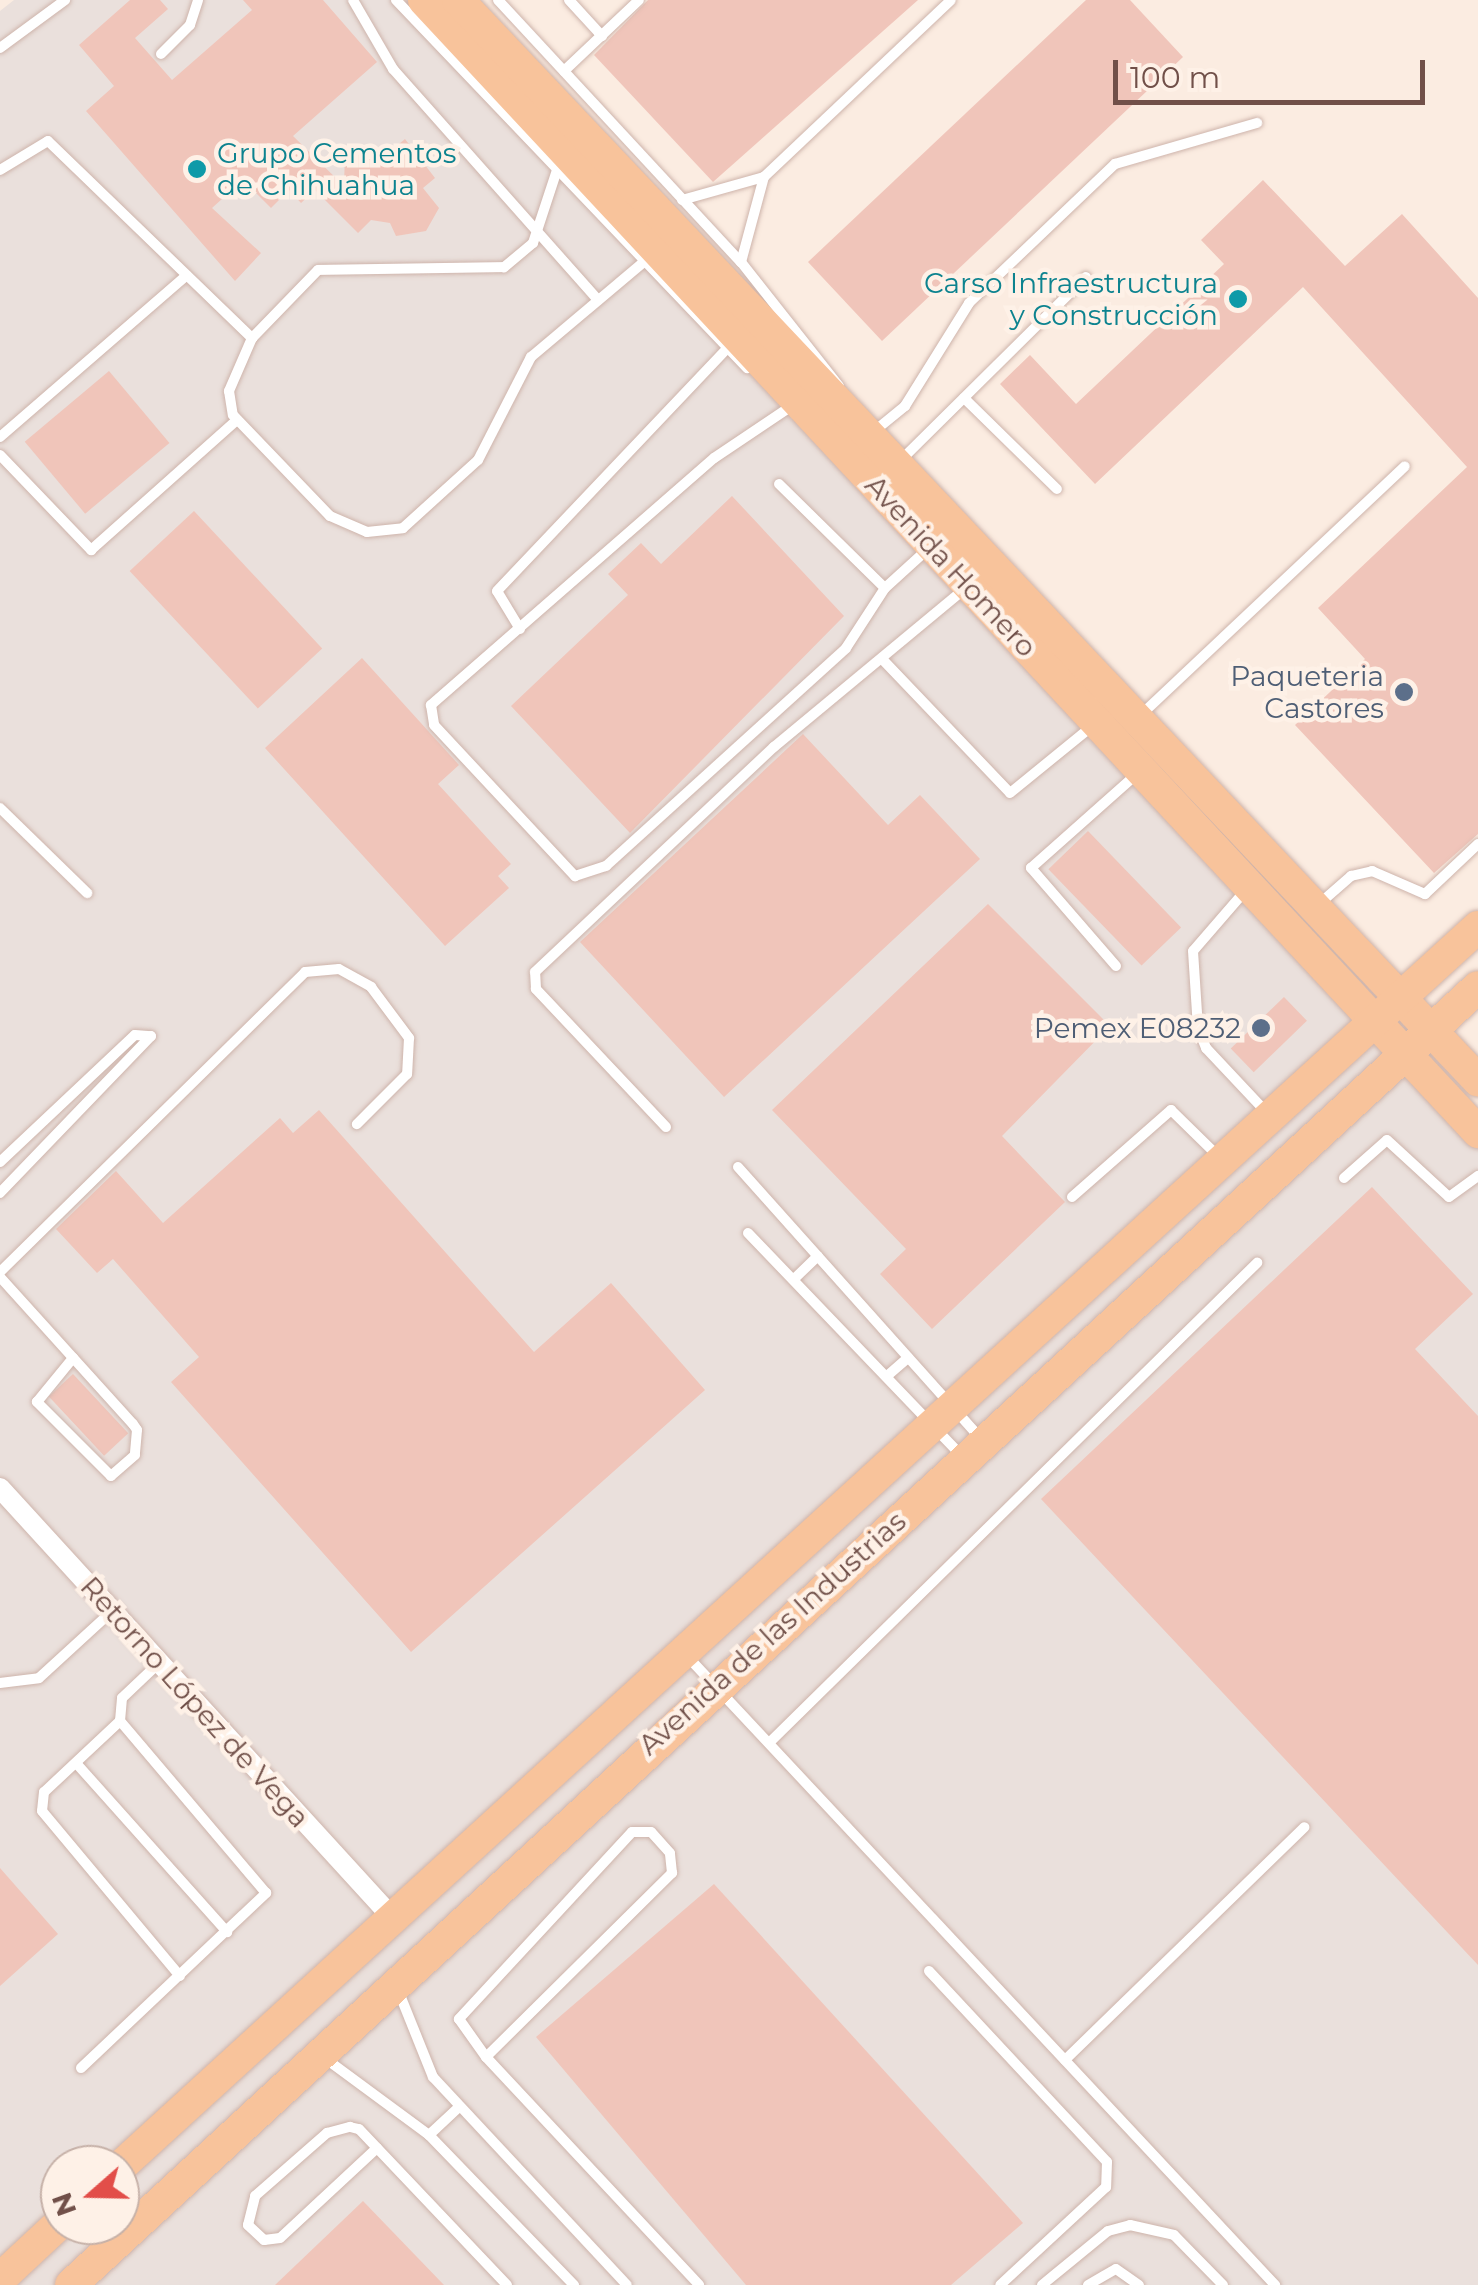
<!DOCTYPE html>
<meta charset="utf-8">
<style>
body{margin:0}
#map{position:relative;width:1478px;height:2285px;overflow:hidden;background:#fbece1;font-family:Montserrat,sans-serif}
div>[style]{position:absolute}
.industrial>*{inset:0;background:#eae0dc}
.building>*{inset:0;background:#f0c5ba;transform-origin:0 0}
.roads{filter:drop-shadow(0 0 2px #ceb4ab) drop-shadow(0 0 2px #ceb4ab)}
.lane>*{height:10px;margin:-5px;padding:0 5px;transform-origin:5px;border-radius:5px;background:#fff}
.street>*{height:20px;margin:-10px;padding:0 10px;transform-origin:10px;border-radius:10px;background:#fff}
.primary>*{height:32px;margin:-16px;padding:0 16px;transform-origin:16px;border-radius:16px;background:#f8c39b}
.dots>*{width:28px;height:28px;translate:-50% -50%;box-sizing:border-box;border:5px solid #fef1e7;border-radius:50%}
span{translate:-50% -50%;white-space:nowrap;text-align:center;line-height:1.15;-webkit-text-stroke:9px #fef1e7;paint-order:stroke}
.culture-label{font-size:28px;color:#0d838f}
.left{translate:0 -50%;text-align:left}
.right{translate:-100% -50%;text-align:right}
.street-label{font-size:28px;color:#715049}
.service-label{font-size:28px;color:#4e5e75}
.north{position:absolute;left:40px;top:2145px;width:100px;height:100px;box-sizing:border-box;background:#fef1e7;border:2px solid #c6b1a8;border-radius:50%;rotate:250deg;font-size:28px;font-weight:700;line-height:40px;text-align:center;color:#715049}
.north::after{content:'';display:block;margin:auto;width:35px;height:45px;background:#e24e49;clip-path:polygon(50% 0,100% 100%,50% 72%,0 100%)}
.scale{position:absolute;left:1113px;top:60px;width:312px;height:45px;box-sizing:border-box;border:5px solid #715049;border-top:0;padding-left:12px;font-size:30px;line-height:35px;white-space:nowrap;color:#715049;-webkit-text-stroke:8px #fef1e7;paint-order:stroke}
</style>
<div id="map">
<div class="industrial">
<i style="clip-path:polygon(evenodd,14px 0,402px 0,1478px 1142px,1478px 2285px,0 2285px,0 11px,14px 0,60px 2165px,120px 2165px,120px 2225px,60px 2225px,60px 2165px)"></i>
</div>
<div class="building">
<i style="clip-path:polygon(130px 0,160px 0,168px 9px,135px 38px,172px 80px,252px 10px,243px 0,323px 0,377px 62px,293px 136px,344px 186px,345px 152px,388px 153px,405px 139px,435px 178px,423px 188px,439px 208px,426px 231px,396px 236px,390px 223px,371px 220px,358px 233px,315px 190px,301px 203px,289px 190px,271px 208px,243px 180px,212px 208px,261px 253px,235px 281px,86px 111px,114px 86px,79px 45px)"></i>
<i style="clip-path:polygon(648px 0,918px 0,713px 182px,594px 55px)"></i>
<i style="clip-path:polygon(1086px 0,1130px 0,1183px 57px,882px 341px,808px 262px)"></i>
<i style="clip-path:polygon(1263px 180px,1345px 266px,1402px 214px,1478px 298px,1478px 834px,1434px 873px,1295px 725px,1365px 659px,1318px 608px,1467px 467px,1303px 287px,1095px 484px,1000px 384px,1030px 355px,1076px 404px,1224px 264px,1201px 240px)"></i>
<i style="left:109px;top:371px;width:94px;height:110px;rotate:50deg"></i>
<i style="clip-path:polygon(732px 496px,844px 616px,630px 833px,511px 706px,628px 595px,608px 574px,641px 543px,661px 564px)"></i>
<i style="left:194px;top:511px;width:188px;height:88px;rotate:47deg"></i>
<i style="clip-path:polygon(362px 658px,459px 765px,438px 784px,511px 864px,498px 876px,509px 888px,445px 946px,265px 748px)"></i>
<i style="clip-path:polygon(803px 734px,888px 825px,920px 795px,980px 859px,724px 1097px,580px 942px)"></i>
<i style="left:1088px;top:831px;width:134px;height:55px;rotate:46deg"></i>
<i style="clip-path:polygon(988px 904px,1110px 1026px,1002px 1136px,1065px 1202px,932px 1329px,880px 1274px,906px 1249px,772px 1110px)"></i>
<i style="left:1284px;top:997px;width:33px;height:74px;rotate:46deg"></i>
<i style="clip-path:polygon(319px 1110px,534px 1352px,611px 1283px,705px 1390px,411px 1652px,171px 1382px,199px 1357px,113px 1259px,97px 1273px,56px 1229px,116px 1171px,163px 1223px,280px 1118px,293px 1133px)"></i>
<i style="clip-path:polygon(1372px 1187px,1473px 1294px,1415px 1349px,1478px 1416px,1478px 1965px,1041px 1499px)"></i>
<i style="left:73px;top:1374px;width:81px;height:33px;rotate:47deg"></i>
<i style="clip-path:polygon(0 1868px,58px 1934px,0 1986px)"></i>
<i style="clip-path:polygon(714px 1884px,1023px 2223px,951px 2285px,746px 2285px,536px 2037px)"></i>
<i style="clip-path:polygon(363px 2201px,444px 2285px,275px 2285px)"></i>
</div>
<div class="roads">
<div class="lane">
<i style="left:353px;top:0;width:80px;rotate:59.9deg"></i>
<i style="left:393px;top:69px;width:309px;rotate:48.4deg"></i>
<i style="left:396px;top:0;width:509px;rotate:46.35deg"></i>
<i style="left:498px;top:0;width:357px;rotate:47.2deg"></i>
<i style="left:741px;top:262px;width:158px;rotate:51.7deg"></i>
<i style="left:569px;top:0;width:49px;rotate:47.5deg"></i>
<i style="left:0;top:48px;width:81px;rotate:-36.4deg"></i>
<i style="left:161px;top:54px;width:41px;rotate:-45deg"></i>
<i style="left:190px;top:25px;width:26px;rotate:-72deg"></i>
<i style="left:564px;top:71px;width:103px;rotate:-43.4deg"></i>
<i style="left:0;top:170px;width:56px;rotate:-31.1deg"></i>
<i style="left:48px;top:141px;width:284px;rotate:44deg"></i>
<i style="left:557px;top:170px;width:77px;rotate:108.2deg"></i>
<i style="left:533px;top:243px;width:38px;rotate:140deg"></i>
<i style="left:504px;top:267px;width:186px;rotate:179.1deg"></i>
<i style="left:318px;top:270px;width:95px;rotate:134.1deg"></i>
<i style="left:252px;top:338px;width:58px;rotate:113.5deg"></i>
<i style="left:229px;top:391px;width:24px;rotate:81deg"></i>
<i style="left:233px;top:415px;width:140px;rotate:46.2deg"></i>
<i style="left:330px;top:516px;width:40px;rotate:23.4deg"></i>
<i style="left:367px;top:532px;width:36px;rotate:-6deg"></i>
<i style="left:403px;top:528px;width:101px;rotate:-42.2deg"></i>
<i style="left:478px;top:460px;width:116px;rotate:-62.8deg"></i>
<i style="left:531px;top:357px;width:148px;rotate:-40.1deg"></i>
<i style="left:682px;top:200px;width:85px;rotate:-15.7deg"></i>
<i style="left:764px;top:177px;width:257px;rotate:-43.4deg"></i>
<i style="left:741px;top:262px;width:88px;rotate:-74.9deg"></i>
<i style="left:964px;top:398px;width:130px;rotate:44.4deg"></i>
<i style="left:793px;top:405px;width:95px;rotate:146.1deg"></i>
<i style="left:714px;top:458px;width:376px;rotate:138.9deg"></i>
<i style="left:431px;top:705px;width:20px;rotate:81deg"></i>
<i style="left:434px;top:725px;width:207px;rotate:47deg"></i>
<i style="left:575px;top:876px;width:33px;rotate:-18deg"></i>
<i style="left:606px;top:866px;width:324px;rotate:-42.2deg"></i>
<i style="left:846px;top:648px;width:72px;rotate:-57deg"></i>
<i style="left:885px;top:588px;width:59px;rotate:-42.3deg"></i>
<i style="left:872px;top:433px;width:43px;rotate:-39.3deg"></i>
<i style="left:905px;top:406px;width:121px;rotate:-58.1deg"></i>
<i style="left:969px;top:303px;width:202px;rotate:-43.6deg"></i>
<i style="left:1115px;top:164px;width:148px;rotate:-16.1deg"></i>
<i style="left:0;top:437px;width:247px;rotate:-40.9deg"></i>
<i style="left:0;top:455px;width:132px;rotate:46.2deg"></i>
<i style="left:91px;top:550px;width:195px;rotate:-41.7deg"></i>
<i style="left:899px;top:462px;width:263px;rotate:-44.7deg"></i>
<i style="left:779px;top:484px;width:148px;rotate:44.5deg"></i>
<i style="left:520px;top:629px;width:44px;rotate:-121.2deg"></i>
<i style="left:497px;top:591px;width:332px;rotate:-46.5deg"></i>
<i style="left:884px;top:661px;width:182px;rotate:46.3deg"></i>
<i style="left:1010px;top:793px;width:104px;rotate:-39.2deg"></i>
<i style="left:1142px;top:714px;width:361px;rotate:-43.3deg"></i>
<i style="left:0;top:808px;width:122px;rotate:44.3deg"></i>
<i style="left:1245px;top:891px;width:79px;rotate:130.9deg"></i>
<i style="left:1193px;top:951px;width:77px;rotate:86.3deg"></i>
<i style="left:1198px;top:1028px;width:22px;rotate:68deg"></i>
<i style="left:1206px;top:1048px;width:89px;rotate:46.8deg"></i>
<i style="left:1319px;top:904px;width:43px;rotate:-41.2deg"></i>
<i style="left:1351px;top:876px;width:22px;rotate:-13deg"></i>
<i style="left:1372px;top:871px;width:58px;rotate:23.5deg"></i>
<i style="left:1425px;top:894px;width:73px;rotate:-43.3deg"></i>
<i style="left:1116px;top:966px;width:130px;rotate:-130.9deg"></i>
<i style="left:1031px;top:868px;width:143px;rotate:-41.6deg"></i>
<i style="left:666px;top:1127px;width:190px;rotate:-133.3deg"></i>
<i style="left:536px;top:989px;width:17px;rotate:-93deg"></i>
<i style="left:535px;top:972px;width:328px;rotate:-43.3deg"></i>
<i style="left:774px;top:747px;width:247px;rotate:-39.7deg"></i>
<i style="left:0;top:1162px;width:185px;rotate:-43.3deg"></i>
<i style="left:135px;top:1035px;width:16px;rotate:4deg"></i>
<i style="left:151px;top:1036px;width:218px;rotate:133.9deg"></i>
<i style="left:738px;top:1167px;width:366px;rotate:48.2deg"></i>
<i style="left:1344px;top:1178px;width:57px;rotate:-41.5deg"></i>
<i style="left:1387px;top:1140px;width:84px;rotate:42.6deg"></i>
<i style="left:1449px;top:1197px;width:36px;rotate:-36deg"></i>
<i style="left:1072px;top:1197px;width:132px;rotate:-41.3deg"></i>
<i style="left:1171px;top:1110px;width:69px;rotate:44.4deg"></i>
<i style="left:748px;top:1233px;width:310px;rotate:46.2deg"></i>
<i style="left:0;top:1272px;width:428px;rotate:-44.5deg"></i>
<i style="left:305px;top:972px;width:34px;rotate:-5deg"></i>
<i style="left:339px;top:969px;width:37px;rotate:29deg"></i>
<i style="left:371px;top:987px;width:64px;rotate:53.3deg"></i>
<i style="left:409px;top:1038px;width:36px;rotate:93deg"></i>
<i style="left:407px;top:1074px;width:71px;rotate:135deg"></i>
<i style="left:0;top:1277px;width:198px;rotate:47.9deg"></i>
<i style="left:133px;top:1424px;width:7px;rotate:56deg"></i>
<i style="left:137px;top:1430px;width:25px;rotate:95deg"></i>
<i style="left:135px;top:1455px;width:32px;rotate:139deg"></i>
<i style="left:111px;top:1476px;width:105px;rotate:-135deg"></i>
<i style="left:37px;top:1402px;width:57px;rotate:-50.7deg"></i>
<i style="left:794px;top:1279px;width:33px;rotate:-44deg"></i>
<i style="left:887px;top:1376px;width:28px;rotate:-41deg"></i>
<i style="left:688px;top:1657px;width:860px;rotate:46.93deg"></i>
<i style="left:0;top:1683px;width:39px;rotate:-7deg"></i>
<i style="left:39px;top:1678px;width:99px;rotate:-42.5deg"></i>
<i style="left:120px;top:1721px;width:104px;rotate:136.9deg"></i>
<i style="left:44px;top:1792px;width:19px;rotate:96deg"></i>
<i style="left:42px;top:1811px;width:215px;rotate:50.1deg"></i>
<i style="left:769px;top:1743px;width:685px;rotate:-44.53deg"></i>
<i style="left:76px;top:1763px;width:227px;rotate:48.2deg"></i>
<i style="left:929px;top:1971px;width:261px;rotate:47deg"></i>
<i style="left:1107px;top:2162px;width:25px;rotate:92deg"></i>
<i style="left:1106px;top:2187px;width:144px;rotate:137.2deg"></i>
<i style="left:398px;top:1990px;width:94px;rotate:68.1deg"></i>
<i style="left:433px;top:2077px;width:284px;rotate:47deg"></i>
<i style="left:486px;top:2057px;width:262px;rotate:-44.7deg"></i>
<i style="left:672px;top:1873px;width:20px;rotate:-96deg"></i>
<i style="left:670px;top:1853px;width:28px;rotate:-132deg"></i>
<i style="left:651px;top:1832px;width:19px;rotate:180deg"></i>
<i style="left:632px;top:1832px;width:255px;rotate:132.8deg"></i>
<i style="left:459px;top:2019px;width:47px;rotate:54.6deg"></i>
<i style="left:486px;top:2057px;width:312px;rotate:46.9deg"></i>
<i style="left:326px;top:2059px;width:128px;rotate:36.4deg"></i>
<i style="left:429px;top:2135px;width:209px;rotate:46deg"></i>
<i style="left:1065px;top:2060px;width:334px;rotate:-44.2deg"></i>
<i style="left:81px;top:2068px;width:255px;rotate:-43.4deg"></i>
<i style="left:266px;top:1893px;width:226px;rotate:-130.3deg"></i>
<i style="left:120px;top:1721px;width:23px;rotate:-85deg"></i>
<i style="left:122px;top:1698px;width:51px;rotate:-43.4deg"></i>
<i style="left:429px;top:2135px;width:42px;rotate:-43.1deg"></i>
<i style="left:377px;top:2148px;width:132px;rotate:137.1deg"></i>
<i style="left:280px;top:2238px;width:16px;rotate:173deg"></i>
<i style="left:264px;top:2240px;width:22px;rotate:-137deg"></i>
<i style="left:248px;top:2225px;width:30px;rotate:-76deg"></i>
<i style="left:255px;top:2196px;width:96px;rotate:-41.2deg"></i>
<i style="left:327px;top:2133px;width:24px;rotate:-15deg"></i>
<i style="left:350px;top:2127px;width:9px;rotate:13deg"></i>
<i style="left:359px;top:2129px;width:215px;rotate:46.5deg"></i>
<i style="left:1042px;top:2285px;width:85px;rotate:-39.3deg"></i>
<i style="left:1108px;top:2231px;width:23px;rotate:-15deg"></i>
<i style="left:1130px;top:2225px;width:45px;rotate:12.8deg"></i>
<i style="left:1174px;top:2235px;width:70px;rotate:45.6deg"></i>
<i style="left:1088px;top:2285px;width:32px;rotate:-30deg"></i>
<i style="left:1116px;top:2269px;width:28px;rotate:35deg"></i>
</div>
<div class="street">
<i style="left:0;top:1488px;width:578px;rotate:47.59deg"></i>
</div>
<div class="primary">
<i style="left:424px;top:0;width:1547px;rotate:47.04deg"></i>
<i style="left:458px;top:0;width:1486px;rotate:46.64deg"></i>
<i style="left:120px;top:2167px;width:1839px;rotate:-42.4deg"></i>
<i style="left:0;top:2279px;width:82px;rotate:-43deg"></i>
<i style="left:71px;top:2285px;width:1914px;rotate:-42.69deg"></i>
</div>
</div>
<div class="dots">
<i style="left:197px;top:169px;background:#0f9aa8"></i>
<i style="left:1238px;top:299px;background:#0f9aa8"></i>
<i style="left:1404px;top:692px;background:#5c6f8a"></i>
<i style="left:1261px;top:1028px;background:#5c6f8a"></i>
</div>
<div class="culture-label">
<span class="left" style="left:217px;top:169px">Grupo Cementos<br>de Chihuahua</span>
<span class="right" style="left:1218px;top:299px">Carso Infraestructura<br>y Construcción</span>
</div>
<div class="street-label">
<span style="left:951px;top:566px;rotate:47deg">Avenida Homero</span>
<span style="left:772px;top:1633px;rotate:-42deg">Avenida de las Industrias</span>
<span style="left:195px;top:1702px;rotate:48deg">Retorno López de Vega</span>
</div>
<div class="service-label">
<span class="right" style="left:1384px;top:692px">Paqueteria<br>Castores</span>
<span class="right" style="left:1241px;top:1028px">Pemex E08232</span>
</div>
<div class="north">N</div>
<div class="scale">100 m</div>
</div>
